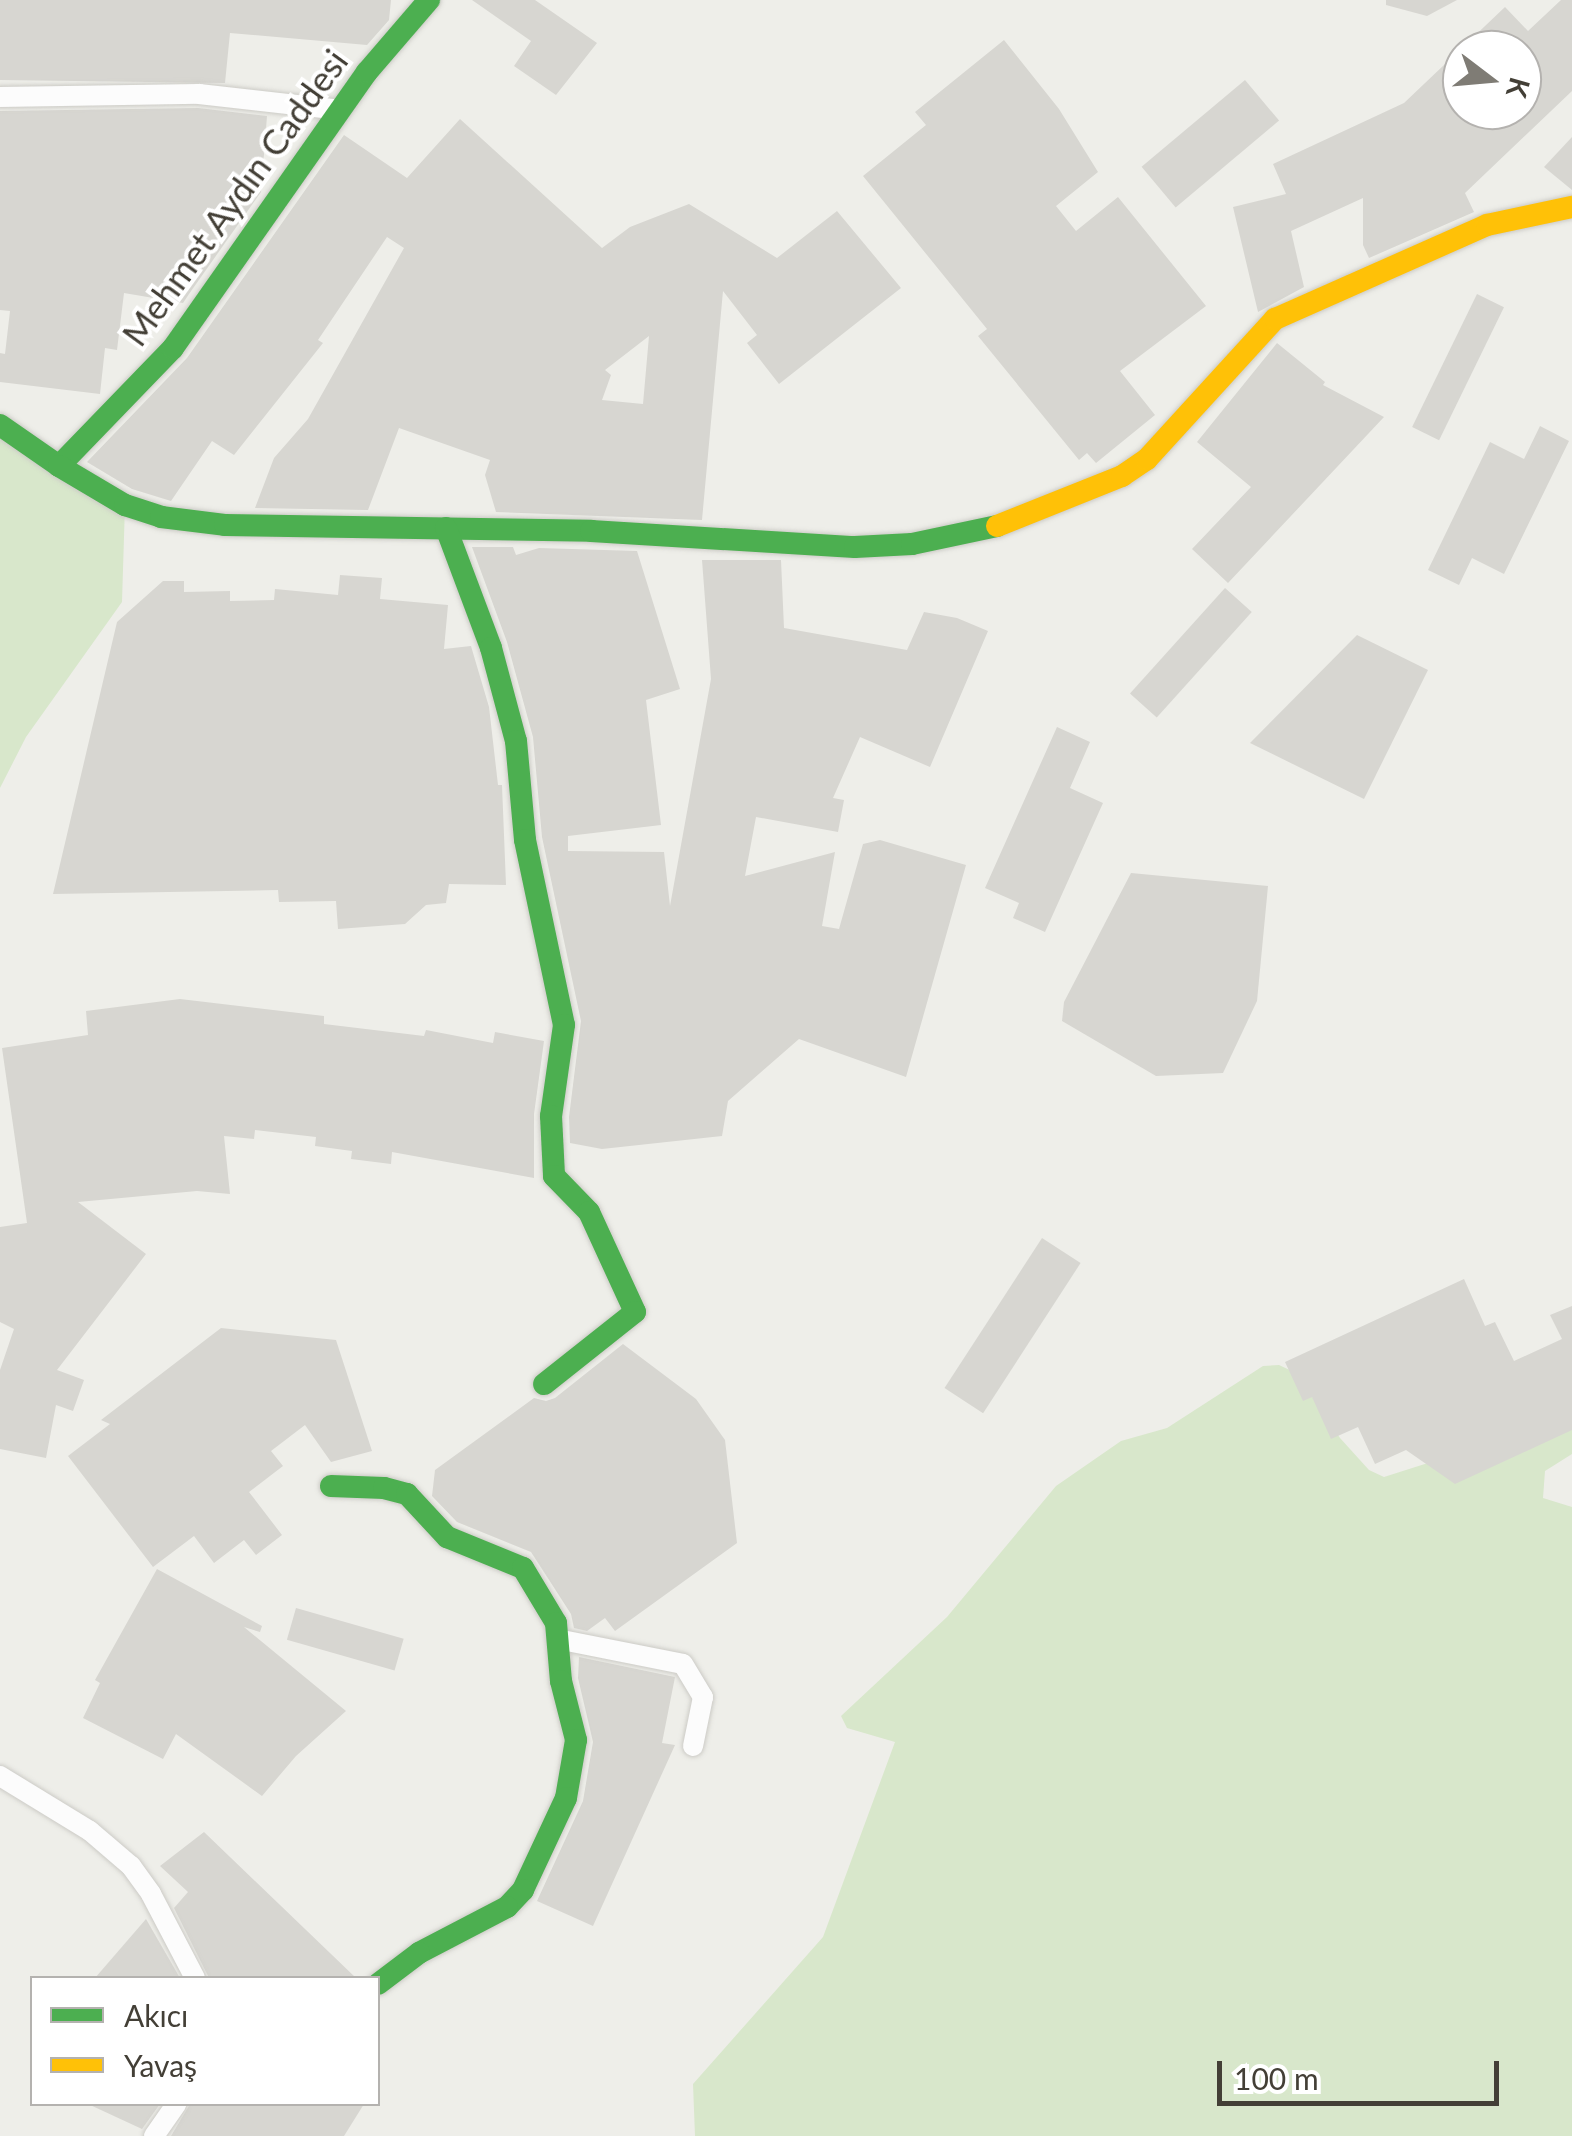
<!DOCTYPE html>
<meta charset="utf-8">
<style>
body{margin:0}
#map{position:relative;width:1572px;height:2136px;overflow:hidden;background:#eeeee9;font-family:Lato,sans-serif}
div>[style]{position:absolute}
.green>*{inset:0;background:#d8e7cb}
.building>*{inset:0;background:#d7d6d1;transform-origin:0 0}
.roads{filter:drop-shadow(0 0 2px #cccbc6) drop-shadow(0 0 2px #cccbc6)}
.street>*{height:20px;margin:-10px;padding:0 10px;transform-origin:10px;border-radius:10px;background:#fcfcfc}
.fast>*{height:22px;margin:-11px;padding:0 11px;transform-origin:11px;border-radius:11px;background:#4caf50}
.slow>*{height:22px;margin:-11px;padding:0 11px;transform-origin:11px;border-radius:11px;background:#ffc107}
span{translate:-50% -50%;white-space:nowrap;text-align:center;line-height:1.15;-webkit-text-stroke:8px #fff;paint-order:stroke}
.street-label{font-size:35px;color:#433f36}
.legend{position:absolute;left:30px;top:1976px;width:350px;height:130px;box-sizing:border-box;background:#fff;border:2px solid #b4b2af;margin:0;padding:12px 18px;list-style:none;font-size:30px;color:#433f36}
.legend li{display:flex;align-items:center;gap:20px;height:50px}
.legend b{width:50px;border:2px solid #b4b2af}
.north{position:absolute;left:1442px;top:30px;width:100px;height:100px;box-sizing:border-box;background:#fff;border:2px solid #b4b2af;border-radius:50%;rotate:106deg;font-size:28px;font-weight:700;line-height:40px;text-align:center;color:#433f36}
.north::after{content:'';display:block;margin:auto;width:35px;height:45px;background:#7f7c75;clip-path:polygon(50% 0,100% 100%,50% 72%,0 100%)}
.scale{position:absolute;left:1217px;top:2061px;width:282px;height:45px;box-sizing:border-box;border:5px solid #433f36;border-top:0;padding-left:12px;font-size:30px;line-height:35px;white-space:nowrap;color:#433f36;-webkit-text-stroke:8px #fff;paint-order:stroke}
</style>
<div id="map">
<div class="green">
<i style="clip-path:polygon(0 425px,125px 505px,122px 602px,26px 737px,0 788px)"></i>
<i style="clip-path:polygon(1279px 1365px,1296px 1373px,1340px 1438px,1369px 1470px,1384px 1477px,1572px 1417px,1572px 1454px,1545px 1471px,1543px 1498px,1572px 1507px,1572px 2136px,695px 2136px,693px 2084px,823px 1937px,895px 1742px,847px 1728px,841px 1716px,947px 1617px,1056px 1486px,1121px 1441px,1167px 1428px,1263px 1366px)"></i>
</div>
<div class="building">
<i style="clip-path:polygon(0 0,391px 0,389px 20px,367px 45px,230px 33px,225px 83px,0 80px)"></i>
<i style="clip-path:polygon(472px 0,535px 0,597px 43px,556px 95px,514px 66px,531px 41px)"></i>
<i style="clip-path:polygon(1386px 0,1457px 0,1427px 16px,1386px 5px)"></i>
<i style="clip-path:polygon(evenodd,1561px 0,1572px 0,1572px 91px,1465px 193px,1474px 212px,1369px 258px,1363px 245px,1363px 198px,1291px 231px,1304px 287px,1258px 312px,1233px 207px,1286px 194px,1273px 164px,1404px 103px,1505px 7px,1528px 31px,1561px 0,1462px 50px,1522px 50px,1522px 110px,1462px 110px,1462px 50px)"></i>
<i style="clip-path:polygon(1004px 40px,1059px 109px,1098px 172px,1056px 206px,1076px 231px,1118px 197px,1206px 306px,1120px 371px,1155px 415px,1096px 463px,1087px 453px,1079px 460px,978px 336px,987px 329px,863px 176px,926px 125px,915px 112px)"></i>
<i style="left:1245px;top:80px;width:53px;height:135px;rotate:50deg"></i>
<i style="clip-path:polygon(198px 108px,267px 116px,261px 192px,189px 294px,183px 303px,124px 293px,117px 350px,105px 348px,100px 394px,0 382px,0 353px,5px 354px,10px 311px,0 310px,0 111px)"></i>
<i style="clip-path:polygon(evenodd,460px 119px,602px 248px,630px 227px,689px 204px,777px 258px,837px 211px,901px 288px,779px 384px,747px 343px,757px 335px,723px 291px,702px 520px,496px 512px,485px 475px,490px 460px,399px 428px,368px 510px,255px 508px,274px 458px,308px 419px,404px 248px,387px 237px,318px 340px,323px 343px,234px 455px,212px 441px,171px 501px,132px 489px,87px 462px,187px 358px,344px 135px,407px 178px,460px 119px,649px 336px,643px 404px,602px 400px,611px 375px,605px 370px,649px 336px)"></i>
<i style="clip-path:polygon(1572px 137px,1572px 190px,1544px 167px)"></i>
<i style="left:1477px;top:294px;width:30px;height:148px;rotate:26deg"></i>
<i style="clip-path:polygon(1277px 343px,1325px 382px,1323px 385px,1384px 417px,1228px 583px,1192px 549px,1251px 487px,1197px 442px)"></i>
<i style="clip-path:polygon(1540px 426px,1569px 441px,1504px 574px,1472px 558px,1459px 585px,1428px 570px,1490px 442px,1524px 459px)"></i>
<i style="clip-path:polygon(472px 547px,513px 547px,516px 555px,539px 548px,637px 551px,680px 689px,646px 700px,661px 825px,568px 836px,568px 851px,664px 852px,670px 906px,711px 679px,702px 560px,781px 560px,784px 628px,907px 650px,924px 612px,957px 618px,988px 631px,930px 767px,860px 737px,833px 798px,844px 800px,838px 832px,756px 817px,745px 876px,835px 852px,822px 926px,839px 929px,863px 844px,880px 840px,966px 865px,906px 1077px,799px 1039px,728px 1101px,722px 1136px,602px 1149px,570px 1143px,569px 1117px,581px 1021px,542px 837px,533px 737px,507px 642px)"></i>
<i style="clip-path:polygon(340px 575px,382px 578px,380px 599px,448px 605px,444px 649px,471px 646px,489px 707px,498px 785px,502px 785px,506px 885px,449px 884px,446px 903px,426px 905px,405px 924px,338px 929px,336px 901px,279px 902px,278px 890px,53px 894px,117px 622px,163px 581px,184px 581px,184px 592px,230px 591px,230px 601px,274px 600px,275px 589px,338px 595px)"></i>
<i style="left:1225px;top:588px;width:36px;height:142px;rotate:42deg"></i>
<i style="clip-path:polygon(1357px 635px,1428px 670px,1364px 799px,1250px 743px)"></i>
<i style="clip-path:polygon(1057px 727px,1090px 742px,1070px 788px,1103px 803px,1045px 932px,1013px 918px,1019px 903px,985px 888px)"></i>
<i style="clip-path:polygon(1131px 873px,1268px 886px,1257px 1001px,1223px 1073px,1156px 1076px,1062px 1021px,1064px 1002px)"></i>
<i style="clip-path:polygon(180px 999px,324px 1016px,324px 1024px,424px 1036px,426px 1030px,493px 1043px,495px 1032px,544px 1041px,534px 1114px,534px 1178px,392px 1152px,391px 1164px,351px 1159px,352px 1151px,315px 1146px,316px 1137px,255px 1130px,254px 1139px,224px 1136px,230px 1194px,197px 1191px,78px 1202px,146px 1254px,57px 1370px,84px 1380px,73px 1411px,56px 1405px,46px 1458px,0 1449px,0 1370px,14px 1329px,0 1322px,0 1227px,27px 1223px,2px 1048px,88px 1035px,86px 1011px)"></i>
<i style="left:1042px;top:1238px;width:46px;height:179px;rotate:33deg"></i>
<i style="clip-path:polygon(1464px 1279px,1485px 1326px,1495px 1322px,1514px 1361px,1562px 1339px,1550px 1315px,1572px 1306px,1572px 1430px,1455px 1484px,1406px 1450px,1375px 1464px,1358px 1427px,1331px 1439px,1312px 1397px,1303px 1401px,1285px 1362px)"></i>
<i style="clip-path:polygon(221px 1328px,336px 1340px,372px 1451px,331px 1462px,305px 1425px,271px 1451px,283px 1466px,249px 1492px,282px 1535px,256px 1555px,244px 1540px,214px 1563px,194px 1536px,153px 1567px,68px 1456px,110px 1424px,101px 1420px)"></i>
<i style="clip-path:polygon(623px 1344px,696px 1399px,725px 1440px,737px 1543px,615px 1631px,605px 1618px,587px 1631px,574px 1628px,571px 1614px,531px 1552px,457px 1522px,432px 1496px,435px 1470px,534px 1398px,546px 1401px,555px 1398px)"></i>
<i style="clip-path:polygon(157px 1569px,262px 1626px,260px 1632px,244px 1627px,346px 1711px,296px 1756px,262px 1796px,176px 1734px,163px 1759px,83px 1718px,100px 1683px,95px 1680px)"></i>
<i style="left:296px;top:1608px;width:112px;height:33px;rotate:16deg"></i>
<i style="clip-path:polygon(579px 1657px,675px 1677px,662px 1743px,675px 1745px,593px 1926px,537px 1901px,583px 1801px,593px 1742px,578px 1678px)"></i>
<i style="clip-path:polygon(204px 1832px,356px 1978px,209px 1978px,174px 1908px,188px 1892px,160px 1866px)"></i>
<i style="clip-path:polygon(146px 1919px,180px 1978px,95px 1978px)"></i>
<i style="clip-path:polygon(88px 2104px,160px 2104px,142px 2129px)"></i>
<i style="clip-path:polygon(190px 2104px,364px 2104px,344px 2136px,171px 2136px)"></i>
</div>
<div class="roads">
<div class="street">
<i style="left:0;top:97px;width:199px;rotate:-0.9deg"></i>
<i style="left:199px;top:94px;width:143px;rotate:6.4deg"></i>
<i style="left:557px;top:1639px;width:128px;rotate:11.2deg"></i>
<i style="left:683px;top:1664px;width:39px;rotate:59deg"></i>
<i style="left:703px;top:1697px;width:50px;rotate:101.5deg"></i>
<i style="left:0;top:1776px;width:105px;rotate:31.4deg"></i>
<i style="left:90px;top:1831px;width:54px;rotate:40.5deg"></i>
<i style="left:131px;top:1866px;width:34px;rotate:54deg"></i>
<i style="left:151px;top:1894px;width:95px;rotate:62.4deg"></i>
<i style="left:154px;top:2136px;width:39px;rotate:-55deg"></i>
</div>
<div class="fast">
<i style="left:0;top:425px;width:72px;rotate:34.8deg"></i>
<i style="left:59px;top:466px;width:164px;rotate:-46deg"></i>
<i style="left:173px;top:348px;width:337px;rotate:-54.9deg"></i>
<i style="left:367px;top:72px;width:95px;rotate:-49.3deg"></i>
<i style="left:59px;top:466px;width:77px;rotate:30.6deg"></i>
<i style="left:125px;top:505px;width:38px;rotate:18deg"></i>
<i style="left:161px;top:517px;width:64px;rotate:7.1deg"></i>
<i style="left:225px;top:525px;width:366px;rotate:0.9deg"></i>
<i style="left:591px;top:531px;width:264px;rotate:3.5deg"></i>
<i style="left:855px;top:547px;width:57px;rotate:-3deg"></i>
<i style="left:912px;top:544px;width:87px;rotate:-12deg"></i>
<i style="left:446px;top:528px;width:128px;rotate:69.4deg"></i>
<i style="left:491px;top:648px;width:96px;rotate:75deg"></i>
<i style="left:516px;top:741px;width:99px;rotate:84.8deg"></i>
<i style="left:525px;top:840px;width:189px;rotate:78.1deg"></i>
<i style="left:564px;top:1025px;width:92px;rotate:98.1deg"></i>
<i style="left:551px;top:1116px;width:60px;rotate:87.1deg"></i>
<i style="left:554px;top:1176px;width:50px;rotate:45.8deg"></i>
<i style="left:589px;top:1212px;width:110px;rotate:65.3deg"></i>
<i style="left:635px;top:1312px;width:116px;rotate:141.6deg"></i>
<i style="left:331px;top:1486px;width:53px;rotate:2.2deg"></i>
<i style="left:384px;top:1488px;width:24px;rotate:15deg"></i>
<i style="left:407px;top:1494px;width:59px;rotate:47.1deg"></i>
<i style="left:447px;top:1537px;width:82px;rotate:22.2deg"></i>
<i style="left:523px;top:1568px;width:64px;rotate:59deg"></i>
<i style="left:556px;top:1623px;width:58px;rotate:85.1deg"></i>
<i style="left:561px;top:1681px;width:61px;rotate:75.7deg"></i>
<i style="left:576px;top:1740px;width:59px;rotate:99.8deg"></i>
<i style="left:566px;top:1798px;width:102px;rotate:115.1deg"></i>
<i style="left:523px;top:1890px;width:23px;rotate:133deg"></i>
<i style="left:507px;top:1907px;width:99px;rotate:152.4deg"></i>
<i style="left:419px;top:1953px;width:51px;rotate:142.9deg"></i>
</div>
<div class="slow">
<i style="left:997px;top:526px;width:135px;rotate:-21.8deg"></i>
<i style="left:1122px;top:476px;width:30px;rotate:-34deg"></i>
<i style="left:1147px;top:459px;width:190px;rotate:-47.6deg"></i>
<i style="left:1275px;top:319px;width:232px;rotate:-23.9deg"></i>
<i style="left:1487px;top:225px;width:87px;rotate:-12deg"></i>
</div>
</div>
<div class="street-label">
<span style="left:234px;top:197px;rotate:-54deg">Mehmet Aydın Caddesi</span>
</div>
<ul class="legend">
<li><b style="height:12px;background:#4caf50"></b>Akıcı</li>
<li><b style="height:12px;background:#ffc107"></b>Yavaş</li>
</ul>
<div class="north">K</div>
<div class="scale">100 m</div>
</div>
